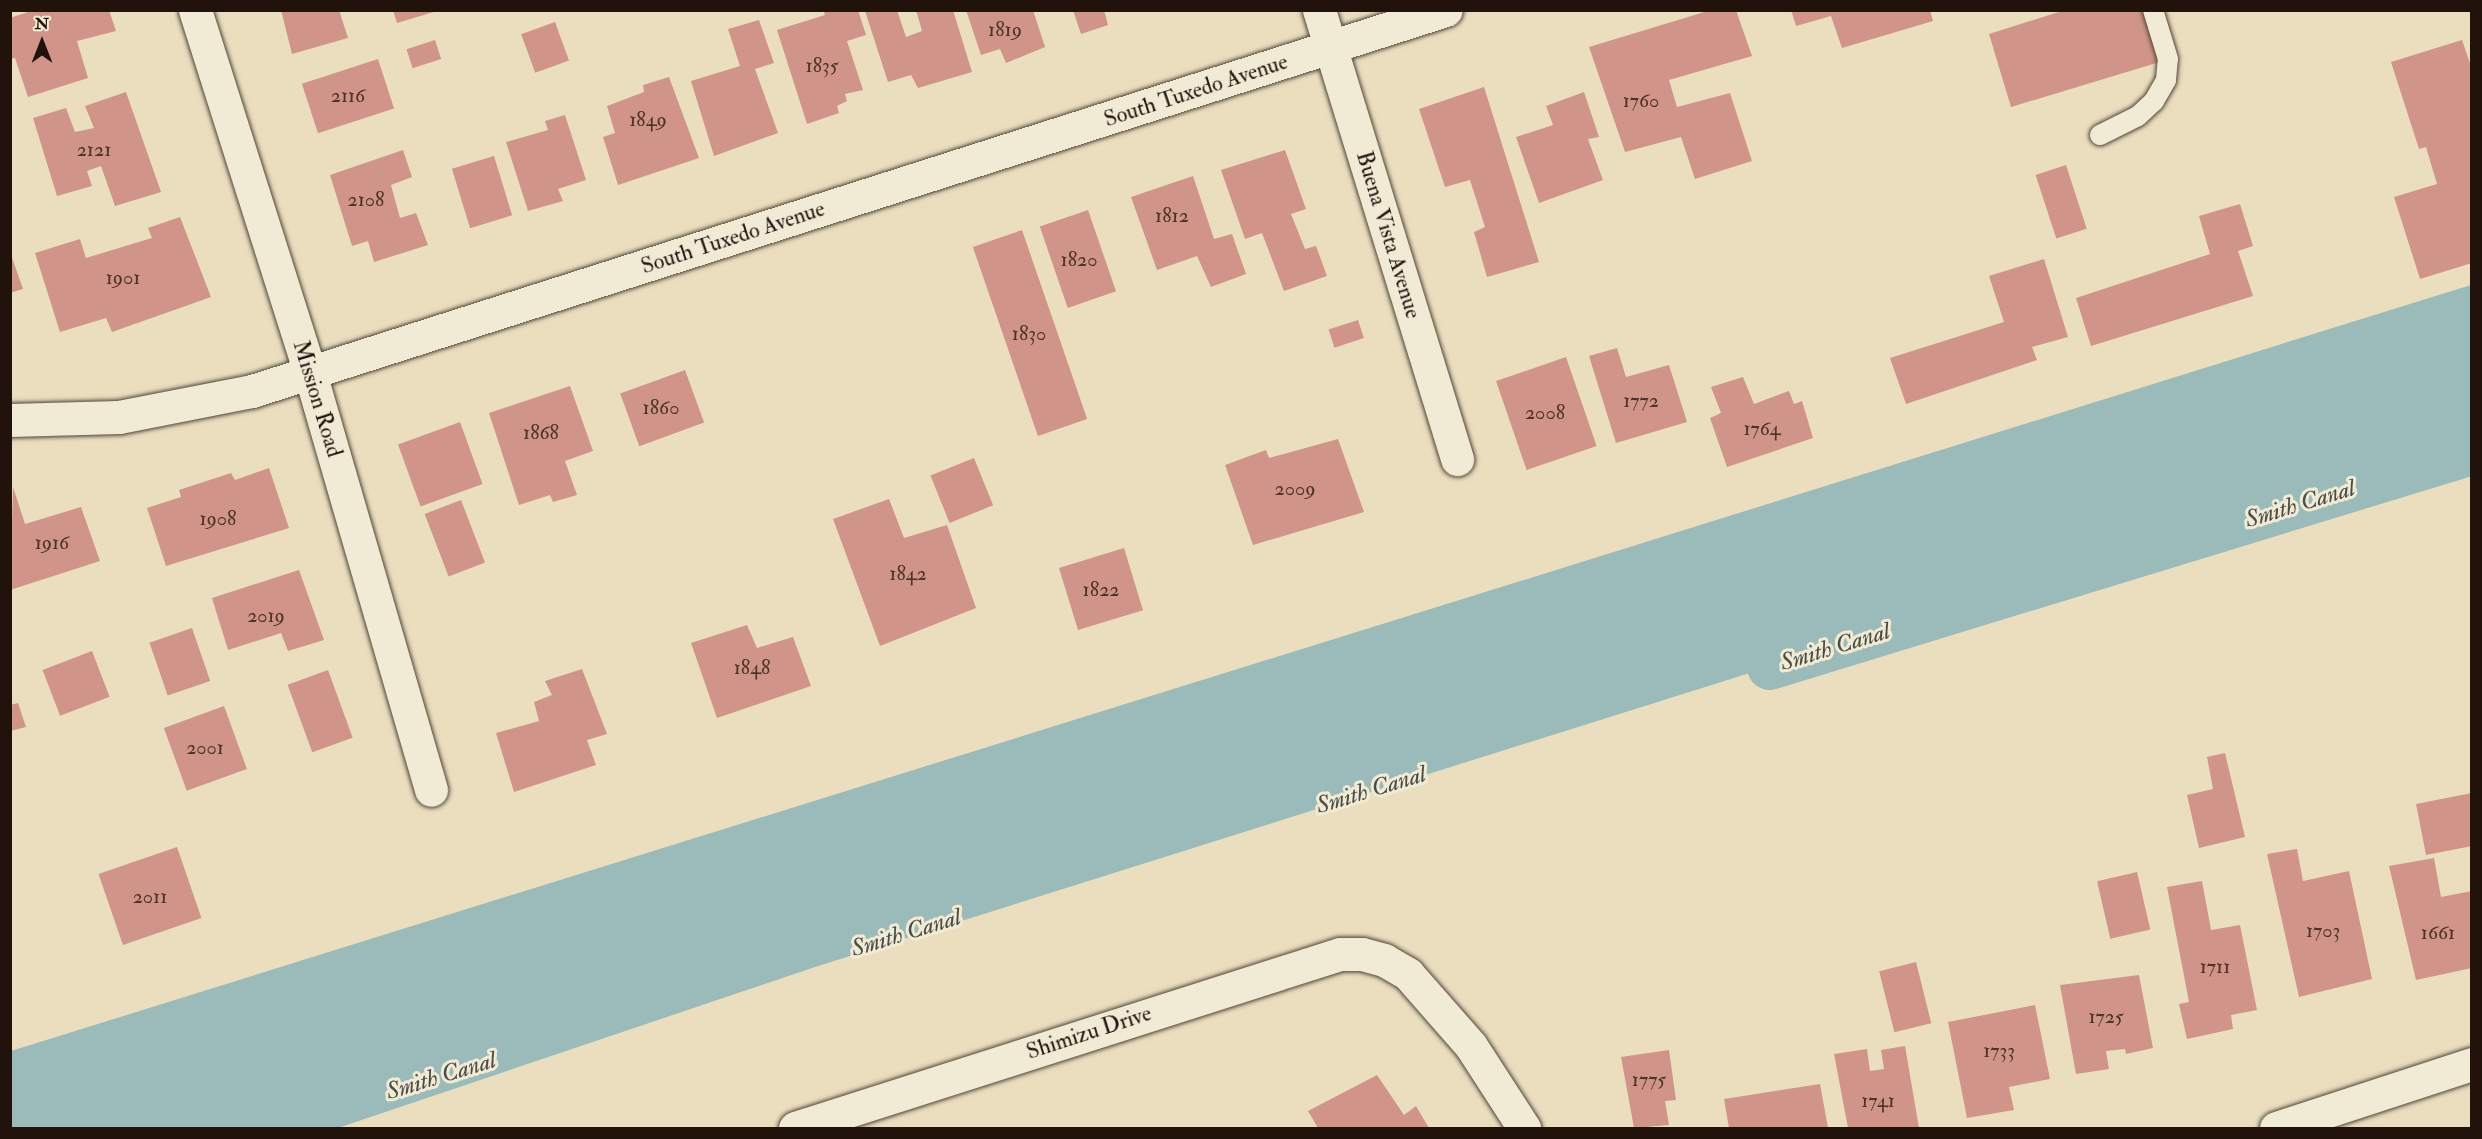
<!DOCTYPE html>
<style>
body{margin:0}
#map{position:relative;width:2482px;height:1139px;overflow:hidden;background:#eadebf;font-family:"IM FELL Double Pica",serif}
div>[style]{position:absolute}
.water>*{inset:0;background:#9abbba}
.canal>*{height:45px;margin:-22.5px;padding:0 22.5px;transform-origin:22.5px;border-radius:22.5px;background:#9abbba}
.building>*{inset:0;background:#d09588;transform-origin:0 0}
.roads{filter:drop-shadow(0 0 2px #534538) drop-shadow(0 0 2px #534538)}
.lane>*{height:20px;margin:-10px;padding:0 10px;transform-origin:10px;border-radius:10px;background:#f1ead5}
.street>*{height:33px;margin:-16.5px;padding:0 16.5px;transform-origin:16.5px;border-radius:16.5px;background:#f1ead5}
span{translate:-50% -50%;white-space:nowrap;text-align:center;line-height:1.15;-webkit-text-stroke:6px #f1ead5;paint-order:stroke}
.number-label{font-size:20px;color:#4d332a}
.number-label span{-webkit-text-stroke-width:0}
.street-label{font-size:22px;color:#21120b}
.water-label{font-size:24px;color:#4b4d48;font-style:italic}
.frame{position:absolute;inset:0;border:12px solid #21120b;pointer-events:none}
.north{position:absolute;left:12px;top:12px;width:60px;height:60px;-webkit-text-stroke:4px #f1ead5;paint-order:stroke;rotate:0deg;font-size:16px;font-weight:700;line-height:24px;text-align:center;color:#21120b}
.north::after{content:'';display:block;margin:auto;width:21px;height:27px;background:#21120b;clip-path:polygon(50% 0,100% 100%,50% 72%,0 100%)}
</style>
<div id="map">
<div class="water">
<i style="clip-path:polygon(2471px 285px,2471px 446px,815px 967px,338px 1128px,11px 1128px,11px 1051px)"></i>
</div>
<div class="canal">
<i style="left:1769px;top:667px;width:735px;rotate:-17.01deg"></i>
</div>
<div class="building">
<i style="clip-path:polygon(34px 10px,109px 10px,116px 31px,77px 41px,88px 78px,28px 97px,15px 58px,10px 59px,10px 18px)"></i>
<i style="clip-path:polygon(281px 10px,339px 10px,348px 38px,292px 54px)"></i>
<i style="clip-path:polygon(393px 10px,437px 10px,437px 11px,397px 23px)"></i>
<i style="clip-path:polygon(823px 10px,858px 10px,866px 35px,847px 41px,863px 90px,845px 94px,847px 101px,837px 106px,839px 113px,807px 124px,777px 30px,825px 15px)"></i>
<i style="clip-path:polygon(897px 10px,906px 37px,922px 31px,916px 10px,953px 10px,972px 72px,918px 88px,911px 75px,888px 82px,865px 11px)"></i>
<i style="clip-path:polygon(966px 10px,1033px 10px,1045px 47px,1006px 63px,1000px 49px,981px 55px)"></i>
<i style="clip-path:polygon(1073px 10px,1104px 10px,1108px 25px,1081px 34px)"></i>
<i style="clip-path:polygon(1711px 10px,1736px 10px,1752px 56px,1669px 80px,1677px 107px,1730px 93px,1752px 161px,1695px 179px,1681px 137px,1625px 152px,1589px 47px)"></i>
<i style="clip-path:polygon(1791px 10px,1930px 10px,1933px 21px,1842px 48px,1831px 16px,1796px 26px)"></i>
<i style="clip-path:polygon(2065px 10px,2147px 10px,2163px 61px,2011px 107px,1989px 34px)"></i>
<i style="clip-path:polygon(759px 20px,774px 63px,755px 69px,778px 133px,714px 156px,691px 81px,740px 66px,728px 29px)"></i>
<i style="left:555px;top:22px;width:41px;height:36px;rotate:70deg"></i>
<i style="left:435px;top:40px;width:20px;height:30px;rotate:72deg"></i>
<i style="clip-path:polygon(2462px 40px,2472px 69px,2472px 263px,2420px 279px,2394px 197px,2437px 184px,2426px 147px,2419px 149px,2391px 62px)"></i>
<i style="left:378px;top:59px;width:52px;height:80px;rotate:72deg"></i>
<i style="clip-path:polygon(669px 77px,699px 158px,618px 185px,603px 137px,615px 133px,607px 106px,644px 92px,643px 85px)"></i>
<i style="clip-path:polygon(1484px 87px,1539px 262px,1487px 277px,1474px 232px,1485px 227px,1470px 180px,1445px 187px,1419px 109px)"></i>
<i style="clip-path:polygon(126px 92px,161px 192px,115px 206px,101px 166px,87px 171px,92px 186px,57px 196px,33px 118px,66px 108px,75px 132px,94px 128px,85px 106px)"></i>
<i style="clip-path:polygon(1584px 92px,1599px 137px,1588px 139px,1603px 180px,1539px 203px,1516px 137px,1553px 125px,1546px 106px)"></i>
<i style="clip-path:polygon(565px 115px,586px 180px,558px 189px,563px 201px,528px 211px,506px 142px,548px 130px,545px 121px)"></i>
<i style="clip-path:polygon(403px 150px,412px 177px,391px 185px,400px 218px,416px 213px,428px 245px,374px 262px,368px 241px,352px 246px,330px 175px)"></i>
<i style="clip-path:polygon(1285px 150px,1306px 209px,1291px 214px,1305px 249px,1316px 246px,1327px 276px,1284px 291px,1262px 233px,1245px 239px,1221px 170px)"></i>
<i style="left:494px;top:156px;width:62px;height:44px;rotate:73deg"></i>
<i style="left:2066px;top:165px;width:67px;height:32px;rotate:72deg"></i>
<i style="clip-path:polygon(1193px 176px,1214px 239px,1232px 234px,1246px 274px,1211px 287px,1197px 256px,1157px 270px,1131px 197px)"></i>
<i style="clip-path:polygon(2240px 204px,2253px 246px,2238px 251px,2253px 296px,2091px 346px,2076px 298px,2210px 254px,2199px 216px)"></i>
<i style="left:1088px;top:210px;width:86px;height:51px;rotate:71deg"></i>
<i style="clip-path:polygon(180px 217px,211px 297px,112px 332px,106px 318px,60px 332px,35px 253px,80px 239px,86px 258px,152px 238px,148px 228px)"></i>
<i style="left:1022px;top:230px;width:200px;height:52px;rotate:71deg"></i>
<i style="clip-path:polygon(10px 252px,23px 289px,10px 293px)"></i>
<i style="clip-path:polygon(2044px 259px,2068px 337px,2032px 347px,2037px 360px,1906px 404px,1890px 358px,2004px 322px,1989px 276px)"></i>
<i style="left:1358px;top:320px;width:19px;height:31px;rotate:72deg"></i>
<i style="clip-path:polygon(1617px 348px,1626px 377px,1669px 365px,1687px 422px,1616px 443px,1589px 356px)"></i>
<i style="left:1566px;top:357px;width:94px;height:74px;rotate:71deg"></i>
<i style="left:685px;top:370px;width:56px;height:69px;rotate:70deg"></i>
<i style="clip-path:polygon(1743px 377px,1754px 404px,1789px 391px,1794px 404px,1802px 401px,1813px 438px,1727px 467px,1710px 418px,1721px 413px,1711px 387px)"></i>
<i style="clip-path:polygon(570px 386px,593px 451px,565px 461px,577px 495px,553px 502px,550px 495px,519px 505px,489px 413px)"></i>
<i style="left:460px;top:422px;width:66px;height:66px;rotate:70deg"></i>
<i style="clip-path:polygon(1338px 439px,1364px 512px,1253px 545px,1225px 465px,1266px 450px,1269px 458px)"></i>
<i style="left:974px;top:458px;width:51px;height:47px;rotate:68deg"></i>
<i style="clip-path:polygon(269px 468px,289px 528px,166px 566px,147px 508px,181px 497px,179px 490px,231px 473px,235px 480px)"></i>
<i style="clip-path:polygon(13px 487px,25px 524px,81px 507px,100px 561px,10px 590px)"></i>
<i style="clip-path:polygon(889px 499px,904px 538px,947px 525px,976px 608px,880px 646px,833px 519px)"></i>
<i style="left:461px;top:500px;width:67px;height:39px;rotate:69deg"></i>
<i style="left:1124px;top:548px;width:65px;height:68px;rotate:73deg"></i>
<i style="clip-path:polygon(299px 570px,324px 640px,288px 651px,281px 633px,228px 650px,212px 598px)"></i>
<i style="clip-path:polygon(747px 625px,757px 648px,793px 637px,811px 686px,717px 718px,691px 643px)"></i>
<i style="left:192px;top:628px;width:56px;height:45px;rotate:71deg"></i>
<i style="left:92px;top:651px;width:49px;height:53px;rotate:69deg"></i>
<i style="clip-path:polygon(582px 669px,607px 734px,587px 740px,596px 765px,514px 792px,496px 733px,539px 721px,534px 702px,552px 695px,545px 681px)"></i>
<i style="left:328px;top:670px;width:72px;height:43px;rotate:70deg"></i>
<i style="clip-path:polygon(18px 703px,26px 727px,10px 731px,10px 705px)"></i>
<i style="left:224px;top:706px;width:67px;height:64px;rotate:70deg"></i>
<i style="clip-path:polygon(2225px 753px,2245px 837px,2199px 848px,2187px 795px,2213px 789px,2207px 757px)"></i>
<i style="clip-path:polygon(2472px 793px,2472px 846px,2426px 855px,2416px 804px)"></i>
<i style="left:177px;top:847px;width:75px;height:83px;rotate:71deg"></i>
<i style="clip-path:polygon(2297px 849px,2303px 881px,2349px 871px,2372px 979px,2299px 997px,2267px 854px)"></i>
<i style="clip-path:polygon(2434px 858px,2441px 897px,2472px 891px,2472px 968px,2416px 980px,2389px 866px)"></i>
<i style="left:2137px;top:872px;width:59px;height:41px;rotate:77deg"></i>
<i style="clip-path:polygon(2202px 881px,2211px 930px,2240px 925px,2257px 1010px,2231px 1015px,2233px 1029px,2187px 1039px,2179px 1004px,2189px 1002px,2167px 887px)"></i>
<i style="left:1916px;top:962px;width:63px;height:38px;rotate:76deg"></i>
<i style="clip-path:polygon(2139px 975px,2153px 1048px,2126px 1054px,2125px 1049px,2106px 1051px,2109px 1069px,2076px 1074px,2060px 985px)"></i>
<i style="clip-path:polygon(2035px 1005px,2050px 1079px,2009px 1087px,2014px 1110px,1967px 1118px,1948px 1022px)"></i>
<i style="clip-path:polygon(1905px 1046px,1919px 1128px,1848px 1128px,1834px 1054px,1867px 1049px,1870px 1071px,1884px 1069px,1881px 1050px)"></i>
<i style="clip-path:polygon(1669px 1050px,1676px 1100px,1665px 1101px,1669px 1125px,1634px 1128px,1621px 1057px)"></i>
<i style="clip-path:polygon(1377px 1075px,1404px 1115px,1416px 1106px,1429px 1128px,1318px 1128px,1308px 1111px)"></i>
<i style="clip-path:polygon(1820px 1084px,1828px 1128px,1729px 1128px,1724px 1099px)"></i>
</div>
<div class="roads">
<div class="lane">
<i style="left:2100px;top:135px;width:42px;rotate:-26.6deg"></i>
<i style="left:2138px;top:116px;width:22px;rotate:-43deg"></i>
<i style="left:2154px;top:101px;width:24px;rotate:-60deg"></i>
<i style="left:2166px;top:80px;width:21px;rotate:-85deg"></i>
<i style="left:2168px;top:59px;width:51px;rotate:-107deg"></i>
</div>
<div class="street">
<i style="left:195px;top:10px;width:381px;rotate:72.4deg"></i>
<i style="left:310px;top:373px;width:434px;rotate:73.8deg"></i>
<i style="left:1319px;top:10px;width:470px;rotate:72.9deg"></i>
<i style="left:10px;top:420px;width:109px;rotate:-1.6deg"></i>
<i style="left:119px;top:417px;width:136px;rotate:-11.1deg"></i>
<i style="left:252px;top:391px;width:1253px;rotate:-17.7deg"></i>
<i style="left:795px;top:1128px;width:572px;rotate:-17.71deg"></i>
<i style="left:1340px;top:954px;width:22px"></i>
<i style="left:1362px;top:954px;width:23px;rotate:15deg"></i>
<i style="left:1384px;top:960px;width:28px;rotate:30deg"></i>
<i style="left:1408px;top:974px;width:96px;rotate:48.8deg"></i>
<i style="left:1471px;top:1046px;width:98px;rotate:57.1deg"></i>
<i style="left:2276px;top:1128px;width:206px;rotate:-18.1deg"></i>
</div>
</div>
<div class="number-label">
<span style="left:1005px;top:29px">1819</span>
<span style="left:822px;top:65px">1835</span>
<span style="left:348px;top:95px">2116</span>
<span style="left:1641px;top:100px">1760</span>
<span style="left:648px;top:119px">1849</span>
<span style="left:94px;top:149px">2121</span>
<span style="left:366px;top:199px">2108</span>
<span style="left:1172px;top:215px">1812</span>
<span style="left:1079px;top:259px">1820</span>
<span style="left:123px;top:277px">1901</span>
<span style="left:1029px;top:333px">1830</span>
<span style="left:1641px;top:400px">1772</span>
<span style="left:661px;top:407px">1860</span>
<span style="left:1545px;top:412px">2008</span>
<span style="left:1762px;top:428px">1764</span>
<span style="left:541px;top:432px">1868</span>
<span style="left:1295px;top:488px">2009</span>
<span style="left:218px;top:518px">1908</span>
<span style="left:52px;top:542px">1916</span>
<span style="left:908px;top:573px">1842</span>
<span style="left:1101px;top:589px">1822</span>
<span style="left:266px;top:615px">2019</span>
<span style="left:752px;top:667px">1848</span>
<span style="left:205px;top:747px">2001</span>
<span style="left:150px;top:896px">2011</span>
<span style="left:2323px;top:930px">1703</span>
<span style="left:2438px;top:932px">1661</span>
<span style="left:2215px;top:966px">1711</span>
<span style="left:2106px;top:1016px">1725</span>
<span style="left:1999px;top:1050px">1733</span>
<span style="left:1649px;top:1079px">1775</span>
<span style="left:1878px;top:1100px">1741</span>
</div>
<div class="street-label">
<span style="left:1196px;top:91px;rotate:-18deg">South Tuxedo Avenue</span>
<span style="left:1388px;top:235px;rotate:73deg">Buena Vista Avenue</span>
<span style="left:733px;top:238px;rotate:-18deg">South Tuxedo Avenue</span>
<span style="left:317px;top:399px;rotate:73deg">Mission Road</span>
<span style="left:1089px;top:1033px;rotate:-18deg">Shimizu Drive</span>
</div>
<div class="water-label">
<span style="left:2300px;top:504px;rotate:-17deg">Smith Canal</span>
<span style="left:1835px;top:647px;rotate:-17deg">Smith Canal</span>
<span style="left:1371px;top:790px;rotate:-17deg">Smith Canal</span>
<span style="left:906px;top:933px;rotate:-17deg">Smith Canal</span>
<span style="left:441px;top:1076px;rotate:-17deg">Smith Canal</span>
</div>
<div class="frame"></div>
<div class="north">N</div>
</div>
